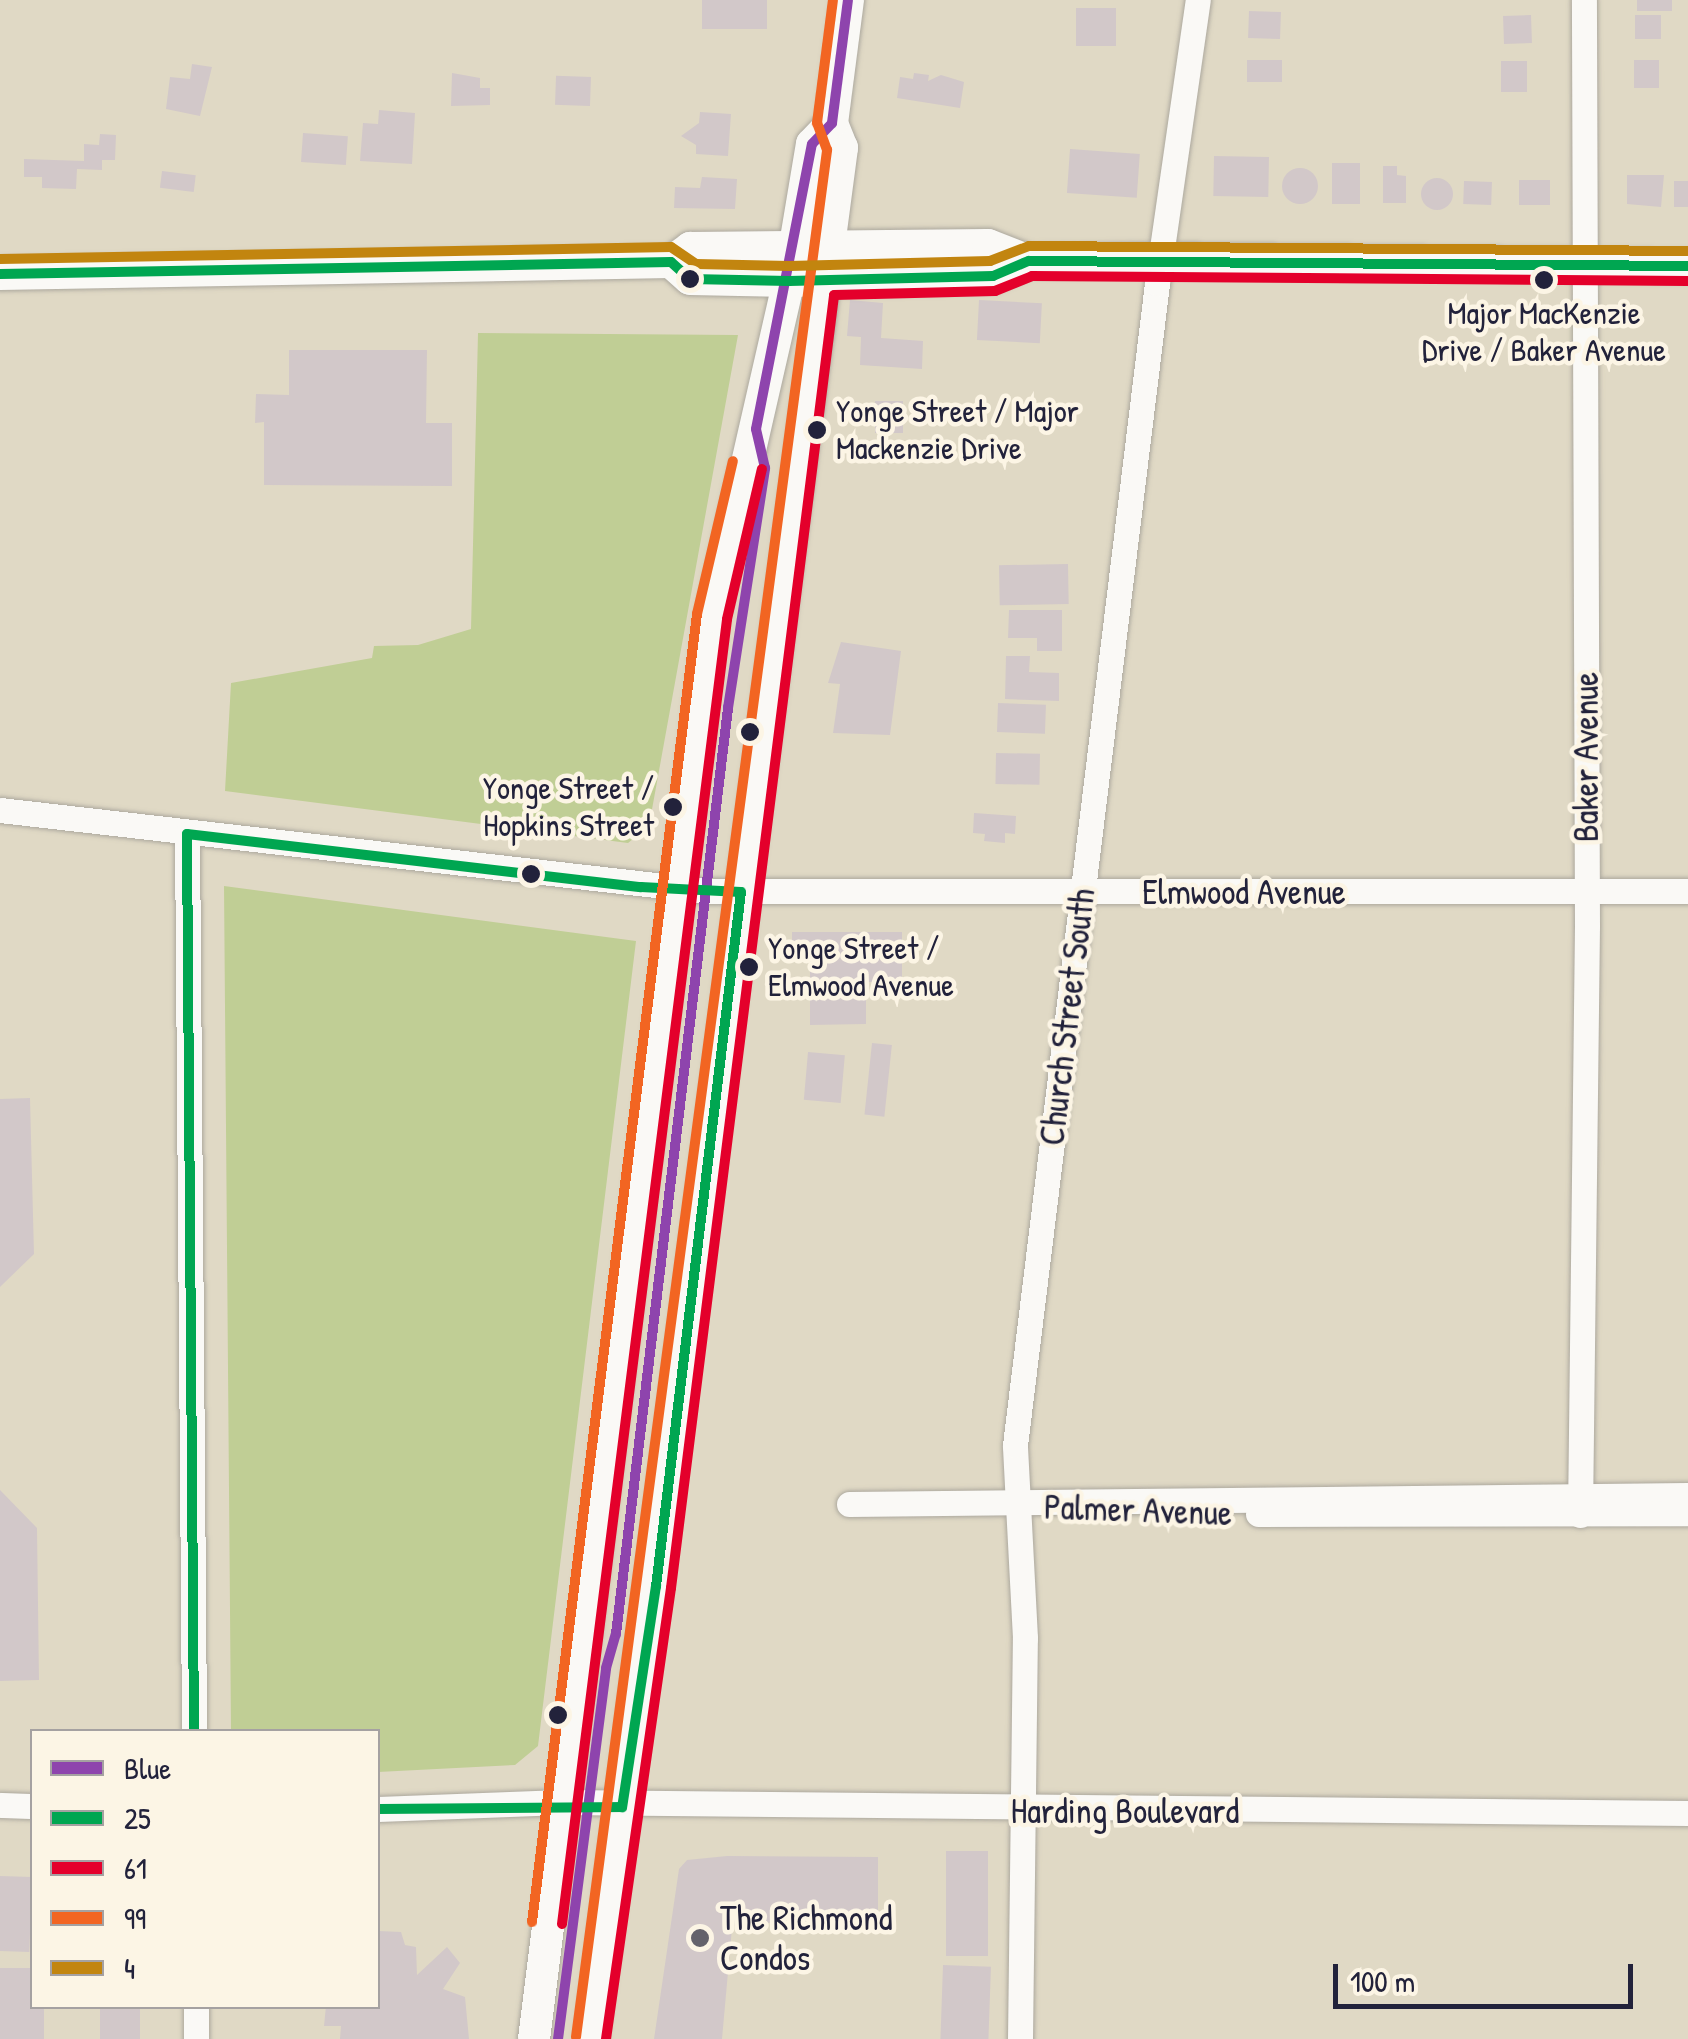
<!DOCTYPE html>
<style>
body{margin:0}
#map{position:relative;width:1688px;height:2039px;overflow:hidden;background:#e0d9c5;font-family:"Patrick Hand",sans-serif}
div>[style]{position:absolute}
.green>*{inset:0;background:#c0ce95}
.building>*{inset:0;background:#d2c8c9;transform-origin:0 0}
.round{border-radius:50%}
.roads{filter:drop-shadow(0 0 2px #aca89e) drop-shadow(0 0 2px #aca89e)}
.minor>*{height:25px;margin:-12.5px;padding:0 12.5px;transform-origin:12.5px;border-radius:12.5px;background:#faf9f6}
.major>*{height:32px;margin:-16px;padding:0 16px;transform-origin:16px;border-radius:16px;background:#faf9f6}
.bus-1>*{height:10px;margin:-5px;padding:0 5px;transform-origin:5px;border-radius:5px;background:#8e44ad}
.bus-2>*{height:10px;margin:-5px;padding:0 5px;transform-origin:5px;border-radius:5px;background:#00a651}
.bus-3>*{height:10px;margin:-5px;padding:0 5px;transform-origin:5px;border-radius:5px;background:#e4002b}
.bus-4>*{height:10px;margin:-5px;padding:0 5px;transform-origin:5px;border-radius:5px;background:#f26522}
.bus-5>*{height:10px;margin:-5px;padding:0 5px;transform-origin:5px;border-radius:5px;background:#c2850f}
.dots>*{width:28px;height:28px;translate:-50% -50%;box-sizing:border-box;border:5px solid #fcf5e5;border-radius:50%}
span{translate:-50% -50%;white-space:nowrap;text-align:center;line-height:1.15;-webkit-text-stroke:9px #fcf5e5;paint-order:stroke}
.bus-label{font-size:32px;color:#22223b}
.left{translate:0 -50%;text-align:left}
.right{translate:-100% -50%;text-align:right}
.street-label{font-size:35px;color:#22223b}
.poi-label{font-size:35px;color:#22223b}
.legend{position:absolute;left:30px;top:1729px;width:350px;height:280px;box-sizing:border-box;background:#fcf5e5;border:2px solid #a5a1a1;margin:0;padding:12px 18px;list-style:none;font-size:30px;color:#22223b}
.legend li{display:flex;align-items:center;gap:20px;height:50px}
.legend b{width:50px;border:2px solid #a5a1a1}
.scale{position:absolute;left:1333px;top:1964px;width:300px;height:45px;box-sizing:border-box;border:5px solid #22223b;border-top:0;padding-left:12px;font-size:30px;line-height:35px;white-space:nowrap;color:#22223b;-webkit-text-stroke:8px #fcf5e5;paint-order:stroke}
</style>
<div id="map">
<div class="green">
<i style="clip-path:polygon(478px 333px,738px 335px,649px 826px,628px 843px,225px 791px,231px 683px,372px 658px,374px 646px,418px 645px,471px 629px)"></i>
<i style="clip-path:polygon(224px 886px,636px 941px,538px 1746px,515px 1765px,378px 1772px,378px 1732px,231px 1731px)"></i>
</div>
<div class="building">
<i style="left:702px;top:0;width:65px;height:29px"></i>
<i style="left:1637px;top:0;width:35px;height:11px"></i>
<i style="left:1076px;top:8px;width:40px;height:38px"></i>
<i style="left:1249px;top:11px;width:32px;height:27px;rotate:2deg"></i>
<i style="left:1531px;top:15px;width:28px;height:28px;rotate:88deg"></i>
<i style="left:1635px;top:15px;width:26px;height:24px"></i>
<i style="left:1247px;top:60px;width:35px;height:22px"></i>
<i style="left:1634px;top:60px;width:25px;height:28px"></i>
<i style="left:1501px;top:61px;width:26px;height:31px"></i>
<i style="clip-path:polygon(192px 64px,212px 67px,200px 116px,166px 109px,170px 77px,190px 79px)"></i>
<i style="clip-path:polygon(452px 73px,480px 78px,480px 88px,490px 88px,490px 105px,451px 106px)"></i>
<i style="clip-path:polygon(914px 73px,929px 75px,928px 81px,941px 75px,964px 82px,960px 108px,897px 98px,900px 77px,913px 79px)"></i>
<i style="left:591px;top:77px;width:29px;height:35px;rotate:92deg"></i>
<i style="clip-path:polygon(379px 110px,415px 113px,412px 164px,360px 161px,363px 123px,378px 124px)"></i>
<i style="clip-path:polygon(700px 112px,731px 114px,728px 156px,696px 154px,696px 145px,681px 136px,699px 123px)"></i>
<i style="left:303px;top:133px;width:45px;height:29px;rotate:4deg"></i>
<i style="clip-path:polygon(100px 134px,116px 135px,115px 160px,102px 160px,102px 170px,77px 169px,76px 189px,42px 188px,42px 177px,24px 177px,24px 159px,84px 161px,84px 144px,99px 145px)"></i>
<i style="left:1070px;top:149px;width:70px;height:44px;rotate:4deg"></i>
<i style="left:1214px;top:156px;width:55px;height:40px;rotate:1deg"></i>
<i style="left:1332px;top:163px;width:28px;height:41px"></i>
<i style="clip-path:polygon(1383px 166px,1397px 166px,1397px 175px,1406px 176px,1406px 203px,1383px 203px)"></i>
<i class="round" style="left:1282px;top:168px;width:36px;height:36px"></i>
<i style="left:162px;top:171px;width:34px;height:17px;rotate:7deg"></i>
<i style="clip-path:polygon(1627px 175px,1664px 175px,1661px 207px,1627px 204px)"></i>
<i style="clip-path:polygon(702px 177px,737px 179px,735px 209px,674px 208px,675px 187px,700px 188px)"></i>
<i class="round" style="left:1421px;top:178px;width:32px;height:32px"></i>
<i style="left:1519px;top:180px;width:31px;height:25px"></i>
<i style="left:1464px;top:181px;width:28px;height:23px;rotate:2deg"></i>
<i style="left:1674px;top:181px;width:14px;height:26px"></i>
<i style="clip-path:polygon(850px 300px,883px 303px,881px 338px,923px 341px,922px 369px,860px 365px,861px 337px,847px 336px)"></i>
<i style="left:979px;top:300px;width:63px;height:40px;rotate:3deg"></i>
<i style="clip-path:polygon(289px 350px,427px 350px,426px 423px,452px 423px,452px 486px,264px 485px,264px 422px,255px 423px,256px 394px,289px 395px)"></i>
<i style="left:875px;top:401px;width:28px;height:32px"></i>
<i style="left:1068px;top:564px;width:40px;height:69px;rotate:89deg"></i>
<i style="clip-path:polygon(1009px 610px,1062px 610px,1062px 651px,1037px 651px,1037px 638px,1008px 638px)"></i>
<i style="clip-path:polygon(841px 642px,901px 651px,890px 735px,833px 733px,840px 684px,828px 683px)"></i>
<i style="clip-path:polygon(1006px 656px,1030px 656px,1029px 672px,1059px 673px,1059px 701px,1005px 699px)"></i>
<i style="left:998px;top:703px;width:48px;height:29px;rotate:2deg"></i>
<i style="left:996px;top:753px;width:44px;height:31px;rotate:1deg"></i>
<i style="clip-path:polygon(974px 813px,1016px 816px,1015px 834px,1005px 833px,1005px 843px,984px 841px,985px 834px,973px 833px)"></i>
<i style="clip-path:polygon(792px 932px,902px 932px,902px 982px,866px 982px,866px 1024px,810px 1025px,810px 957px,792px 957px)"></i>
<i style="left:872px;top:1043px;width:20px;height:72px;rotate:6deg"></i>
<i style="left:808px;top:1052px;width:37px;height:48px;rotate:5deg"></i>
<i style="clip-path:polygon(30px 1098px,34px 1254px,0 1287px,0 1099px)"></i>
<i style="clip-path:polygon(0 1490px,37px 1528px,39px 1680px,0 1681px)"></i>
<i style="left:946px;top:1851px;width:42px;height:105px"></i>
<i style="clip-path:polygon(727px 1856px,878px 1857px,878px 1926px,739px 1922px,732px 1928px,722px 2039px,654px 2039px,679px 1869px,687px 1860px)"></i>
<i style="left:0;top:1876px;width:32px;height:75px;rotate:2deg"></i>
<i style="clip-path:polygon(378px 1931px,401px 1932px,405px 1945px,416px 1947px,417px 1975px,447px 1947px,460px 1963px,443px 1989px,465px 1997px,469px 2039px,340px 2039px,341px 2026px,324px 2026px,326px 2006px,378px 2006px)"></i>
<i style="left:943px;top:1965px;width:48px;height:74px;rotate:2deg"></i>
<i style="clip-path:polygon(0 1968px,32px 1968px,32px 2006px,44px 2006px,44px 2039px,0 2039px)"></i>
<i style="left:100px;top:2006px;width:40px;height:33px"></i>
</div>
<div class="roads">
<div class="minor">
<i style="left:0;top:810px;width:713px;rotate:6.53deg"></i>
<i style="left:708px;top:891px;width:980px"></i>
<i style="left:187px;top:834px;width:898px;rotate:89.55deg"></i>
<i style="left:849px;top:1504px;width:839px;rotate:-0.61deg"></i>
<i style="left:1258px;top:1514px;width:430px;rotate:-0.1deg"></i>
<i style="left:1580px;top:1515px;width:589px;rotate:-89.32deg"></i>
<i style="left:1587px;top:926px;width:926px;rotate:-90.19deg"></i>
<i style="left:0;top:1805px;width:32px;rotate:2deg"></i>
<i style="left:378px;top:1809px;width:184px;rotate:-2.2deg"></i>
<i style="left:562px;top:1802px;width:1126px;rotate:0.56deg"></i>
<i style="left:196px;top:2006px;width:33px;rotate:90deg"></i>
<i style="left:1020px;top:2039px;width:401px;rotate:-89.3deg"></i>
<i style="left:1025px;top:1638px;width:193px;rotate:-93deg"></i>
<i style="left:1015px;top:1445px;width:1171px;rotate:-83.03deg"></i>
<i style="left:1157px;top:283px;width:286px;rotate:-81.8deg"></i>
</div>
<div class="major">
<i style="left:671px;top:262px;width:25px;rotate:42deg"></i>
<i style="left:690px;top:279px;width:99px;rotate:1.2deg"></i>
<i style="left:789px;top:281px;width:204px;rotate:-1.4deg"></i>
<i style="left:993px;top:276px;width:39px;rotate:-23deg"></i>
<i style="left:1029px;top:261px;width:133px;rotate:-0.9deg"></i>
<i style="left:1162px;top:259px;width:526px;rotate:0.76deg"></i>
<i style="left:0;top:274px;width:671px;rotate:-1.02deg"></i>
<i style="left:671px;top:262px;width:24px;rotate:-36deg"></i>
<i style="left:690px;top:248px;width:298px;rotate:-0.6deg"></i>
<i style="left:988px;top:245px;width:44px;rotate:21.3deg"></i>
<i style="left:534px;top:2039px;width:1434px;rotate:-82.87deg"></i>
<i style="left:712px;top:616px;width:344px;rotate:-77.1deg"></i>
<i style="left:789px;top:281px;width:139px;rotate:-80.5deg"></i>
<i style="left:812px;top:144px;width:29px;rotate:-46deg"></i>
<i style="left:591px;top:2039px;width:1908px;rotate:-82.44deg"></i>
<i style="left:842px;top:148px;width:27px;rotate:-112deg"></i>
<i style="left:832px;top:123px;width:124px;rotate:-82.6deg"></i>
</div>
</div>
<div class="bus-1">
<i style="left:558px;top:2039px;width:374px;rotate:-82.6deg"></i>
<i style="left:606px;top:1668px;width:35px;rotate:-74deg"></i>
<i style="left:616px;top:1634px;width:933px;rotate:-83.1deg"></i>
<i style="left:728px;top:708px;width:243px;rotate:-81.2deg"></i>
<i style="left:765px;top:468px;width:40px;rotate:-103deg"></i>
<i style="left:756px;top:429px;width:290px;rotate:-78.9deg"></i>
<i style="left:812px;top:144px;width:29px;rotate:-46deg"></i>
<i style="left:832px;top:123px;width:124px;rotate:-82.6deg"></i>
</div>
<div class="bus-2">
<i style="left:0;top:274px;width:671px;rotate:-1.02deg"></i>
<i style="left:671px;top:262px;width:25px;rotate:42deg"></i>
<i style="left:690px;top:279px;width:99px;rotate:1.2deg"></i>
<i style="left:789px;top:281px;width:204px;rotate:-1.4deg"></i>
<i style="left:993px;top:276px;width:39px;rotate:-23deg"></i>
<i style="left:1029px;top:261px;width:659px;rotate:0.43deg"></i>
<i style="left:194px;top:1732px;width:898px;rotate:-90.45deg"></i>
<i style="left:187px;top:834px;width:457px;rotate:6.7deg"></i>
<i style="left:641px;top:887px;width:100px;rotate:2.9deg"></i>
<i style="left:741px;top:892px;width:699px;rotate:96.98deg"></i>
<i style="left:656px;top:1586px;width:224px;rotate:98.7deg"></i>
<i style="left:622px;top:1807px;width:244px;rotate:179.5deg"></i>
</div>
<div class="bus-3">
<i style="left:562px;top:1924px;width:1315px;rotate:-82.79deg"></i>
<i style="left:727px;top:619px;width:154px;rotate:-76.9deg"></i>
<i style="left:606px;top:2039px;width:456px;rotate:-81.8deg"></i>
<i style="left:671px;top:1588px;width:1303px;rotate:-82.81deg"></i>
<i style="left:834px;top:295px;width:161px;rotate:-1.4deg"></i>
<i style="left:995px;top:291px;width:40px;rotate:-22deg"></i>
<i style="left:1032px;top:276px;width:656px;rotate:0.44deg"></i>
</div>
<div class="bus-4">
<i style="left:532px;top:1922px;width:1318px;rotate:-82.81deg"></i>
<i style="left:697px;top:614px;width:157px;rotate:-76.8deg"></i>
<i style="left:576px;top:2037px;width:1904px;rotate:-82.42deg"></i>
<i style="left:827px;top:150px;width:29px;rotate:-110deg"></i>
<i style="left:817px;top:123px;width:124px;rotate:-82.6deg"></i>
</div>
<div class="bus-5">
<i style="left:0;top:259px;width:671px;rotate:-1.02deg"></i>
<i style="left:671px;top:247px;width:30px;rotate:34deg"></i>
<i style="left:696px;top:264px;width:93px;rotate:1.2deg"></i>
<i style="left:789px;top:266px;width:201px;rotate:-1.4deg"></i>
<i style="left:990px;top:261px;width:42px;rotate:-21deg"></i>
<i style="left:1029px;top:246px;width:659px;rotate:0.43deg"></i>
</div>
<div class="dots">
<i style="left:690px;top:279px;background:#22223b"></i>
<i style="left:1544px;top:280px;background:#22223b"></i>
<i style="left:817px;top:430px;background:#22223b"></i>
<i style="left:750px;top:732px;background:#22223b"></i>
<i style="left:673px;top:807px;background:#22223b"></i>
<i style="left:531px;top:874px;background:#22223b"></i>
<i style="left:749px;top:967px;background:#22223b"></i>
<i style="left:558px;top:1715px;background:#22223b"></i>
<i style="left:700px;top:1938px;background:#64626b"></i>
</div>
<div class="bus-label">
<span style="left:1544px;top:332px">Major MacKenzie<br>Drive / Baker Avenue</span>
<span class="left" style="left:836px;top:430px">Yonge Street / Major<br>Mackenzie Drive</span>
<span class="right" style="left:654px;top:807px">Yonge Street /<br>Hopkins Street</span>
<span class="left" style="left:768px;top:967px">Yonge Street /<br>Elmwood Avenue</span>
</div>
<div class="street-label">
<span style="left:1586px;top:757px;rotate:-90deg">Baker Avenue</span>
<span style="left:1244px;top:892px">Elmwood Avenue</span>
<span style="left:1067px;top:1017px;rotate:-83deg">Church Street South</span>
<span style="left:1138px;top:1510px;rotate:2deg">Palmer Avenue</span>
<span style="left:1125px;top:1811px">Harding Boulevard</span>
</div>
<div class="poi-label">
<span class="left" style="left:720px;top:1938px">The Richmond<br>Condos</span>
</div>
<ul class="legend">
<li><b style="height:12px;background:#8e44ad"></b>Blue</li>
<li><b style="height:12px;background:#00a651"></b>25</li>
<li><b style="height:12px;background:#e4002b"></b>61</li>
<li><b style="height:12px;background:#f26522"></b>99</li>
<li><b style="height:12px;background:#c2850f"></b>4</li>
</ul>
<div class="scale">100 m</div>
</div>
